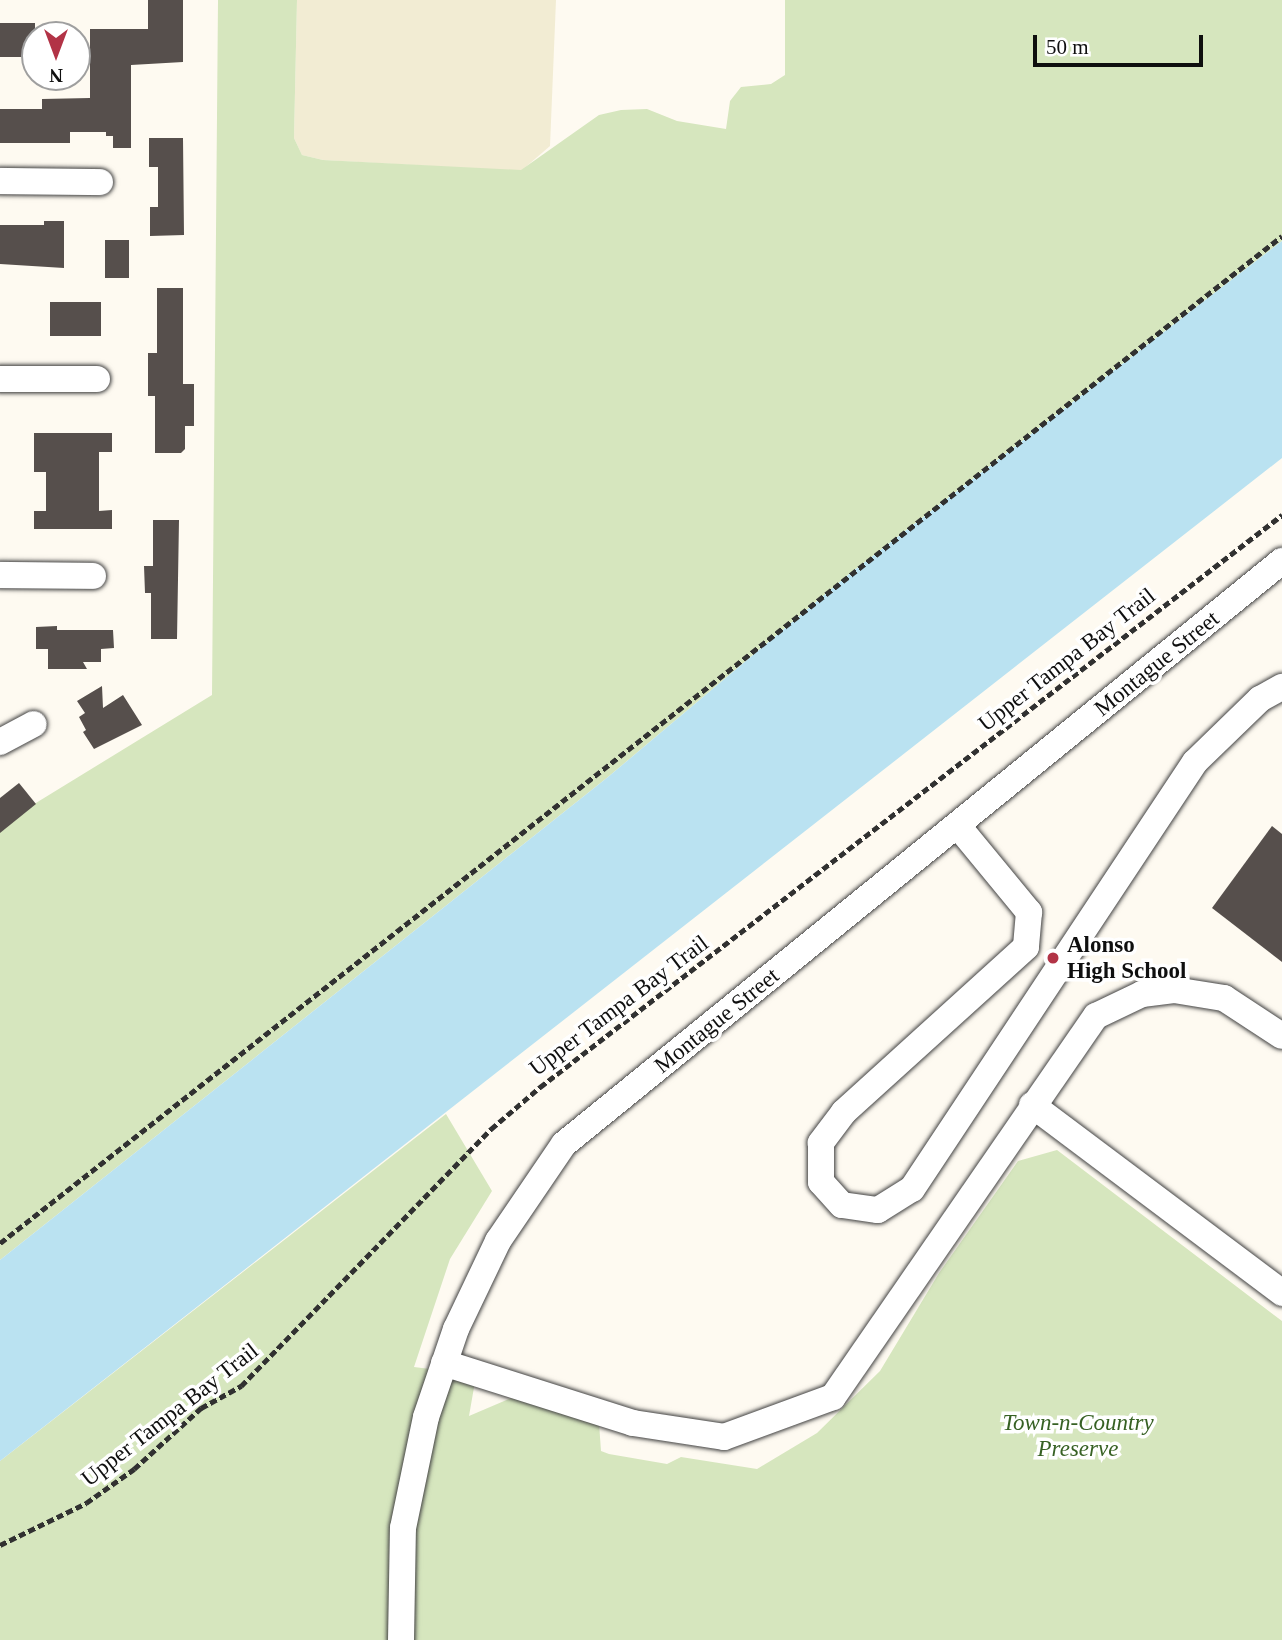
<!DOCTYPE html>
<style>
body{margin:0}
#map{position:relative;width:1282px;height:1640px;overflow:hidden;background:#fefaf1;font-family:"Times New Roman",serif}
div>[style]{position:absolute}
.farmland>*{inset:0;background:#f2ecd3}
.green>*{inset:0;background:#d6e6be}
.water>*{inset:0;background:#bae2f1}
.building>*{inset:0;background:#564f4c;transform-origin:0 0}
.path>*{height:4.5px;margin-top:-2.25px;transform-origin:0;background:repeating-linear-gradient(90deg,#313131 0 7px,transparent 0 10.5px)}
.roads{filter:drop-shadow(0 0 2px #424242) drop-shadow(0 0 2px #424242)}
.minor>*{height:26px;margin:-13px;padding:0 13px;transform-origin:13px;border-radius:13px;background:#fff}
.dots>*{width:19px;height:19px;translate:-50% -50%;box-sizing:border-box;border:4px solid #fff;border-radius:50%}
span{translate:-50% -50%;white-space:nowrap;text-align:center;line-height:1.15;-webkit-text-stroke:7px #fff;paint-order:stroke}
.street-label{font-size:23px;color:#0f0f0f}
.poi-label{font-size:23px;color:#0f0f0f;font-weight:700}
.left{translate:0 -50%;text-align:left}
.park-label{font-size:23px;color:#376124;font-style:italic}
.north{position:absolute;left:21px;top:21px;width:70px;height:70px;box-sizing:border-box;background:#fff;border:2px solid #9f9f9f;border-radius:50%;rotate:180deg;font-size:19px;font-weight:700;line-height:28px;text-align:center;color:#0f0f0f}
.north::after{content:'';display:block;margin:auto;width:24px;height:32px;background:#b23346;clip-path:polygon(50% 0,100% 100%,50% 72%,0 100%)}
.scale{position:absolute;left:1033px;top:35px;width:170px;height:32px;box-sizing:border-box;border:4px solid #0f0f0f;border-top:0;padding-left:9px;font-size:21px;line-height:24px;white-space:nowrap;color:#0f0f0f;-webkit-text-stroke:5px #fff;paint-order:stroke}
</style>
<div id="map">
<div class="farmland">
<i style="clip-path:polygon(297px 0,556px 0,550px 146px,521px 171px,323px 160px,302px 155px,294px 138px)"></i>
</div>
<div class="green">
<i style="clip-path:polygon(218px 0,297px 0,294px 138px,302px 155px,323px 160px,521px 170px,599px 115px,621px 110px,647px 109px,677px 121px,726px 129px,730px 101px,741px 87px,771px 84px,785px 75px,785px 0,1282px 0,1282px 241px,848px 575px,608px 777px,0 1260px,0 825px,212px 695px)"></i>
<i style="clip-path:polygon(446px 1114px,492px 1191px,450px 1259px,414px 1367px,430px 1369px,389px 1640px,0 1640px,0 1461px)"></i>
<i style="clip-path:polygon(1057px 1150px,1282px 1321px,1282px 1640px,412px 1640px,414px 1530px,438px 1420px,454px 1372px,476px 1376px,469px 1416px,516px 1396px,599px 1423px,601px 1451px,609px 1454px,667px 1464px,681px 1457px,757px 1469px,817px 1433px,880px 1371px,939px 1273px,1018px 1161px)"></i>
</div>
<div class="water">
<i style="clip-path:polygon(1282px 241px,1282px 458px,0 1461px,0 1260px,608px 777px,848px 575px)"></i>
</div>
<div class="building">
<i style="clip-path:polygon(148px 0,183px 0,183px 62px,131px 65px,131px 148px,113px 148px,113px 136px,106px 136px,106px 132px,70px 132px,70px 143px,0 143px,0 109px,42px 109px,42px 99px,90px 98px,90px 29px,148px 29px)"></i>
<i style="left:0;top:23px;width:35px;height:34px"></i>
<i style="clip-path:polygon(149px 138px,183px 138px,184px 235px,150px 236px,150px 207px,158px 207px,158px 167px,149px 167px)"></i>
<i style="clip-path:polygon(44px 221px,64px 221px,64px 268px,0 264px,0 225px,44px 225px)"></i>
<i style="left:105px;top:240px;width:24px;height:38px"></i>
<i style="clip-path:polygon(157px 288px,183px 288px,183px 384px,194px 384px,194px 426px,185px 426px,185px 449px,181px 453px,155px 453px,155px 396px,148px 396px,148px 353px,157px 353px)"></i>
<i style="left:50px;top:302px;width:51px;height:34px"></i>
<i style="clip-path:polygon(34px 433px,112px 433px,112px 452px,99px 452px,99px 511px,112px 510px,112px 529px,34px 529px,34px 511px,46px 511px,46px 472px,34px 472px)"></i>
<i style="clip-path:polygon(153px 520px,179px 520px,177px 639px,151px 639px,151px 593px,145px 593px,144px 566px,153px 566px)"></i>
<i style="clip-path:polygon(57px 626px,57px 630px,113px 630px,114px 648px,101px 649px,101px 662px,83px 662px,87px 669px,48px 669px,48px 649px,36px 649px,36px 627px)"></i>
<i style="clip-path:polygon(102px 686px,103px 708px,123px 695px,142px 725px,94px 749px,83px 732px,86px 730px,79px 717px,85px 713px,77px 701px)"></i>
<i style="clip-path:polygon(19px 783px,36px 804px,0 833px,0 798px)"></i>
<i style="clip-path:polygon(1272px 826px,1282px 834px,1282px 962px,1212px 908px)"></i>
</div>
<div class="path">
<i style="left:0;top:1243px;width:1630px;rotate:-38.15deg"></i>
<i style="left:0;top:1545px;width:96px;rotate:-26deg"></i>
<i style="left:86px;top:1503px;width:59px;rotate:-35.3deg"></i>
<i style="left:134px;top:1469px;width:91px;rotate:-42.3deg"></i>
<i style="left:201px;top:1408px;width:46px;rotate:-28.8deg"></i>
<i style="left:241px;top:1386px;width:359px;rotate:-45.8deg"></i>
<i style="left:491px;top:1129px;width:65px;rotate:-40.6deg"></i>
<i style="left:540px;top:1087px;width:937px;rotate:-37.63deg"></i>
</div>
<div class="roads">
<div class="minor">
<i style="left:0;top:181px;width:100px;rotate:0.6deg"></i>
<i style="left:0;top:379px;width:97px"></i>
<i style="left:0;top:575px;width:93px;rotate:0.6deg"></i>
<i style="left:0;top:742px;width:38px;rotate:-28deg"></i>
<i style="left:958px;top:826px;width:112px;rotate:50.5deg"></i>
<i style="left:1029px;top:912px;width:35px;rotate:95deg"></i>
<i style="left:1026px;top:947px;width:246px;rotate:137.8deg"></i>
<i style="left:844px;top:1112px;width:39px;rotate:127deg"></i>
<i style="left:821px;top:1143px;width:39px;rotate:90deg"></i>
<i style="left:821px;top:1182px;width:31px;rotate:48deg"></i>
<i style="left:842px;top:1205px;width:36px;rotate:8deg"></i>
<i style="left:878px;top:1210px;width:40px;rotate:-32deg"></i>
<i style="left:912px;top:1189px;width:512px;rotate:-56.47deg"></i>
<i style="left:1195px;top:762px;width:91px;rotate:-44.1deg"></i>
<i style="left:1260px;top:699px;width:25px;rotate:-29deg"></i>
<i style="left:1032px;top:1105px;width:313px;rotate:36.9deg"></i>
<i style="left:444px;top:1363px;width:198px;rotate:17.6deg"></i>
<i style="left:633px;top:1423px;width:92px;rotate:8.7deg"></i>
<i style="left:724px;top:1437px;width:116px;rotate:-20.2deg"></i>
<i style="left:833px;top:1397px;width:463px;rotate:-55.4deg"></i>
<i style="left:1096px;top:1016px;width:51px;rotate:-25.6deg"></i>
<i style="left:1142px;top:994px;width:32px;rotate:-7deg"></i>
<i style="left:1174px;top:990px;width:51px;rotate:9.1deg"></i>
<i style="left:1224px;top:998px;width:69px;rotate:33.2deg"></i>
<i style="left:401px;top:1640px;width:112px;rotate:-89deg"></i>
<i style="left:403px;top:1528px;width:113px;rotate:-78.3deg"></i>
<i style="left:426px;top:1417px;width:93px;rotate:-71.2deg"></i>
<i style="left:456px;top:1329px;width:98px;rotate:-64.5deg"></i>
<i style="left:498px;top:1241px;width:117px;rotate:-55.8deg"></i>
<i style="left:564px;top:1144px;width:925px;rotate:-39.08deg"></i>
</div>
</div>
<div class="dots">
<i style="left:1053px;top:958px;background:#b23346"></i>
</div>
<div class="street-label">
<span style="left:1067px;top:660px;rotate:-38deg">Upper Tampa Bay Trail</span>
<span style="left:1157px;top:664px;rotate:-39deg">Montague Street</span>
<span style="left:619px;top:1006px;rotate:-37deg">Upper Tampa Bay Trail</span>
<span style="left:717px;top:1021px;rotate:-39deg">Montague Street</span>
<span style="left:170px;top:1415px;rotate:-38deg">Upper Tampa Bay Trail</span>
</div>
<div class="poi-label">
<span class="left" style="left:1067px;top:958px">Alonso<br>High School</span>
</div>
<div class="park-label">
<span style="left:1078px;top:1436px">Town-n-Country<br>Preserve</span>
</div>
<div class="north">N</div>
<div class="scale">50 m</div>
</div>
